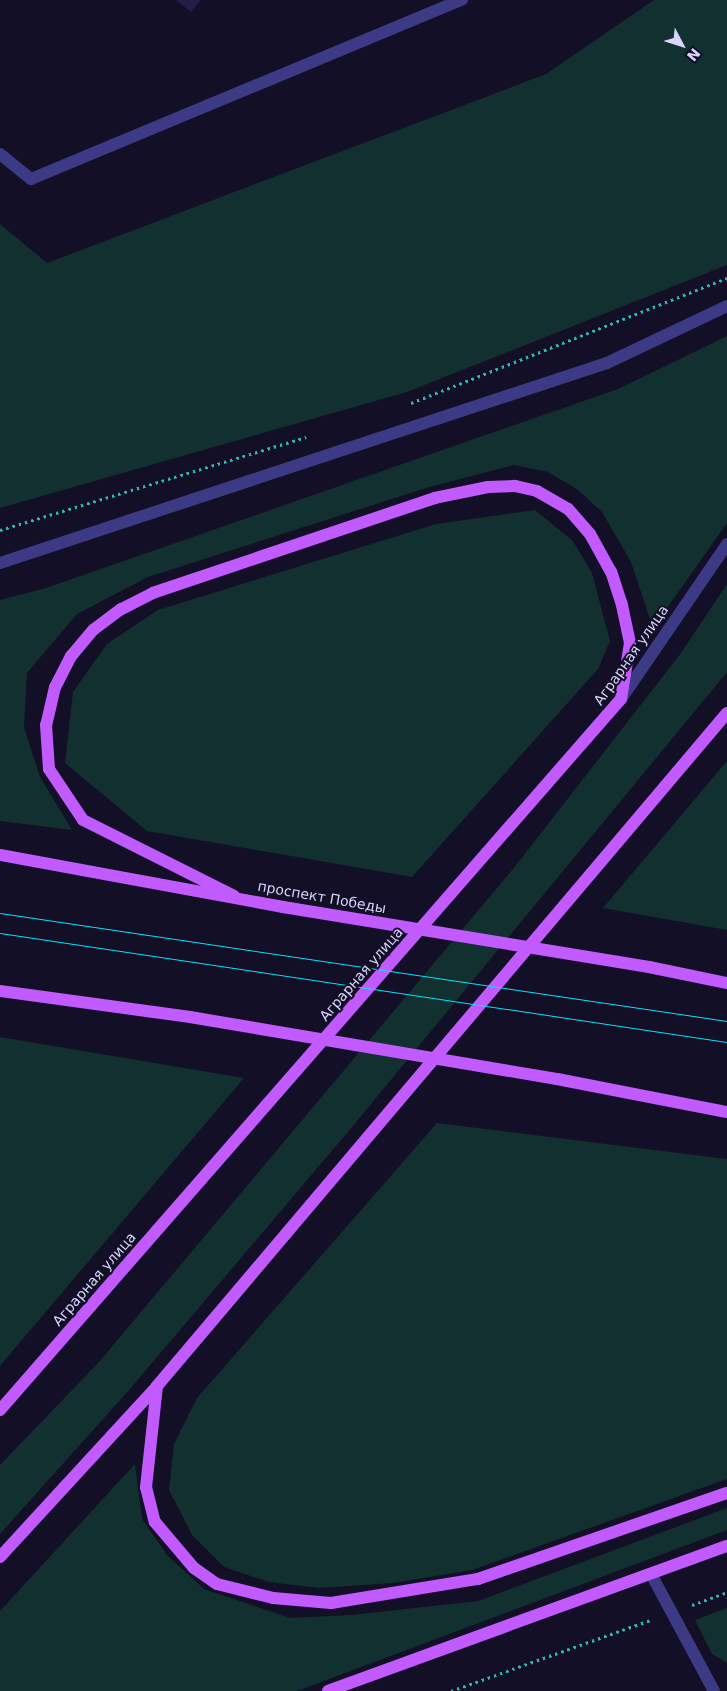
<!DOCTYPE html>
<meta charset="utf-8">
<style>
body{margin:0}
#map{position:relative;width:727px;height:1691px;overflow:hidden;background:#130f26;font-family:"DejaVu Sans",sans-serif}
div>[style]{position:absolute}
.green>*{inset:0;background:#12302f}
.building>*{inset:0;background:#241b47}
.path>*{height:3px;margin-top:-1.5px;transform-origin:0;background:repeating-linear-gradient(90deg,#2fb8b0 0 2.5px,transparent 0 6.5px)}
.service>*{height:12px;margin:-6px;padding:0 6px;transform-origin:6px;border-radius:6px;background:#3d3a85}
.minor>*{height:12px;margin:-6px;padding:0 6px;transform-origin:6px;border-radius:6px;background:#3d3a85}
.tertiary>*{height:12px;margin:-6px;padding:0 6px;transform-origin:6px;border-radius:6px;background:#3d3a85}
.primary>*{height:12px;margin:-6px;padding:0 6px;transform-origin:6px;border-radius:6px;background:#c25bff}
.tram>*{height:1px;margin:-0.5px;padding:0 0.5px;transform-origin:0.5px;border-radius:0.5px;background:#00e5ff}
.primary-bridge>*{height:12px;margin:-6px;padding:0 6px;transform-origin:6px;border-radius:6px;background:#c25bff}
span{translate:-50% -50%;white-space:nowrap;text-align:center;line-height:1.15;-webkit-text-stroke:4px #130f26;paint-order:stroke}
.street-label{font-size:14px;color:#d9d4ff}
.north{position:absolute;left:657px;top:20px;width:50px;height:50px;-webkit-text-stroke:4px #130f26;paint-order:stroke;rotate:130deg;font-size:14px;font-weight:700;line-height:20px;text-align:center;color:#d9d4ff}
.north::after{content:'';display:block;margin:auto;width:18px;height:22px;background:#d9d4ff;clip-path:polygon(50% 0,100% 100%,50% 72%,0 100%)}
</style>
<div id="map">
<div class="green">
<i style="clip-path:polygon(654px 0,727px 0,727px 265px,407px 392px,0 508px,0 224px,47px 263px,546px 74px)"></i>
<i style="clip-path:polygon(727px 336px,727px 523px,653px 628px,631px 562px,602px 512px,577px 489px,548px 472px,514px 465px,426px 488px,148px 577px,77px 614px,27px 673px,24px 727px,40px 777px,72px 830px,0 821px,0 600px,46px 588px,618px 389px)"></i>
<i style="clip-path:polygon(535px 510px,573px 541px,592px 573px,610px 641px,598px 669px,412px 877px,147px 831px,65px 763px,73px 692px,107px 644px,158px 610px,436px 524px)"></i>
<i style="clip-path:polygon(727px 584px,727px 672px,723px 677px,352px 1127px,130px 1389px,0 1534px,0 1465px,99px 1362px,513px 869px,681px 653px)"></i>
<i style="clip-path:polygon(727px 761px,727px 930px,603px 908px)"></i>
<i style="clip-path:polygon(0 1037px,244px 1078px,0 1366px)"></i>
<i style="clip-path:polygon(437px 1123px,727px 1159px,727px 1479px,472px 1570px,393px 1583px,319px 1588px,269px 1582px,224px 1567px,192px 1535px,169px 1490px,174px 1444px,197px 1398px)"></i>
<i style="clip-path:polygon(135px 1464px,142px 1519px,167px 1555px,204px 1589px,290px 1618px,351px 1615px,478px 1601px,727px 1508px,727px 1530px,297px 1691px,0 1691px,0 1611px)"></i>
<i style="clip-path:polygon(727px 1608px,727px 1663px,712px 1654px,695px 1620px)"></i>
</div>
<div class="building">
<i style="clip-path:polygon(176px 0,201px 0,191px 12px)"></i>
</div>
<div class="path">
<i style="left:411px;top:403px;width:340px;rotate:-21.6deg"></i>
<i style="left:0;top:530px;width:320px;rotate:-16.9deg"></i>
<i style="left:692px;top:1605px;width:37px;rotate:-20deg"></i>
<i style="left:451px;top:1691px;width:214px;rotate:-19.6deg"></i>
</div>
<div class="service">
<i style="left:0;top:154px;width:40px;rotate:39deg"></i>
<i style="left:31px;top:179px;width:467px;rotate:-22.6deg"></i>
</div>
<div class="minor">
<i style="left:651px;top:1574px;width:133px;rotate:61.7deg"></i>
</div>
<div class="tertiary">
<i style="left:0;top:563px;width:639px;rotate:-18.24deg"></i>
<i style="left:607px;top:363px;width:133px;rotate:-25.4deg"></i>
<i style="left:621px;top:699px;width:188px;rotate:-55.6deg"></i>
</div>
<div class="primary">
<i style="left:0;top:855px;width:288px;rotate:10.4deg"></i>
<i style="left:649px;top:967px;width:80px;rotate:11.6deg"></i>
<i style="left:0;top:991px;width:192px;rotate:7.8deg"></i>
<i style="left:557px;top:1079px;width:173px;rotate:11deg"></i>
<i style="left:157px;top:1386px;width:102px;rotate:96.2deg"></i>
<i style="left:146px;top:1487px;width:36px;rotate:76deg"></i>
<i style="left:155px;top:1522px;width:60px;rotate:49.7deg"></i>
<i style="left:194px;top:1568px;width:28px;rotate:35deg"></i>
<i style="left:217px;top:1584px;width:58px;rotate:14deg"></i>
<i style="left:273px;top:1598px;width:58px;rotate:4.9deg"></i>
<i style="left:331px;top:1603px;width:149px;rotate:-9.3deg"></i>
<i style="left:478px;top:1579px;width:263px;rotate:-19.1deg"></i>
<i style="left:0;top:1410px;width:944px;rotate:-48.87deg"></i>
<i style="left:621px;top:699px;width:57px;rotate:-80.9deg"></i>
<i style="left:630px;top:643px;width:39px;rotate:-102deg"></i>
<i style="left:622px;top:605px;width:35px;rotate:-108deg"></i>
<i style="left:611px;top:572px;width:43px;rotate:-118.9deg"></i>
<i style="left:590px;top:534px;width:33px;rotate:-131deg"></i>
<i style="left:568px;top:509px;width:36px;rotate:-150deg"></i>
<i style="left:537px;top:491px;width:23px;rotate:-167deg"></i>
<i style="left:515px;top:486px;width:27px;rotate:178deg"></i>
<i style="left:488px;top:487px;width:54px;rotate:168.3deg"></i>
<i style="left:435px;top:498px;width:298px;rotate:161.4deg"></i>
<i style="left:153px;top:593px;width:36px;rotate:153deg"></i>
<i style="left:121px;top:609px;width:35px;rotate:143deg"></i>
<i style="left:93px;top:630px;width:34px;rotate:130deg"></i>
<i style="left:71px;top:656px;width:35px;rotate:117deg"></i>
<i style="left:55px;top:687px;width:39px;rotate:103deg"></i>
<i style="left:46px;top:725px;width:44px;rotate:86.1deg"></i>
<i style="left:49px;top:769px;width:61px;rotate:56.3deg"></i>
<i style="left:83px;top:820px;width:169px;rotate:26.7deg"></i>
<i style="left:0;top:1557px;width:232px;rotate:-47.4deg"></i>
<i style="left:157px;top:1386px;width:882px;rotate:-49.74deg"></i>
<i style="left:328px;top:1691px;width:425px;rotate:-20deg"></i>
</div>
<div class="tram">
<i style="left:0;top:913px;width:735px;rotate:8.45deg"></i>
<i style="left:0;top:933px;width:735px;rotate:8.53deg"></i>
</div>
<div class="primary-bridge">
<i style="left:283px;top:907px;width:371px;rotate:9.3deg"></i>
<i style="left:190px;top:1017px;width:372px;rotate:9.6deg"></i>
</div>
<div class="street-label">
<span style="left:631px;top:655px;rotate:-55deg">Аграрная улица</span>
<span style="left:322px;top:897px;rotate:10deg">проспект Победы</span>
<span style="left:361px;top:974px;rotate:-49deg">Аграрная улица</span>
<span style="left:94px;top:1279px;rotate:-49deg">Аграрная улица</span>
</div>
<div class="north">N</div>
</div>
